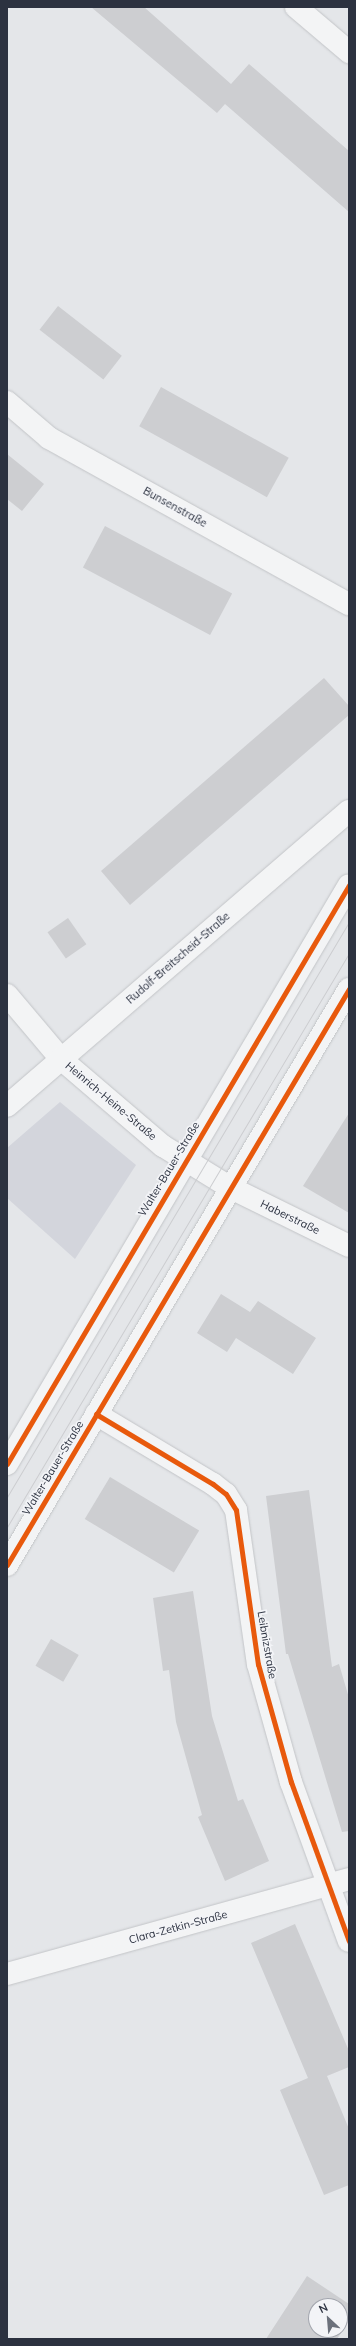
<!DOCTYPE html>
<meta charset="utf-8">
<style>
body{margin:0}
#map{position:relative;width:356px;height:2346px;overflow:hidden;background:#e4e6e9;font-family:Mulish,sans-serif}
div>[style]{position:absolute}
.built>*{inset:0;background:#d3d5dc}
.building>*{inset:0;background:#cdced1;transform-origin:0 0}
.roads{filter:drop-shadow(0 0 1px #c2c4c7) drop-shadow(0 0 1px #c2c4c7)}
.minor>*{height:22px;margin:-11px;padding:0 11px;transform-origin:11px;border-radius:11px;background:#f3f4f5}
.tram>*{height:1px;margin:-0.5px;padding:0 0.5px;transform-origin:0.5px;border-radius:0.5px;background:#cccdd0}
.cycleway>*{height:5px;margin:-2.5px;padding:0 2.5px;transform-origin:2.5px;border-radius:2.5px;background:#e8590c}
span{translate:-50% -50%;white-space:nowrap;text-align:center;line-height:1.15;-webkit-text-stroke:3.5px #f3f4f7;paint-order:stroke}
.street-label{font-size:11px;color:#2c3240}
.frame{position:absolute;inset:0;border:8px solid #2c3240;pointer-events:none}
.north{position:absolute;left:308px;top:2298px;width:40px;height:40px;box-sizing:border-box;background:#f3f4f7;border:1px solid #a3a6ae;border-radius:50%;rotate:334deg;font-size:11px;font-weight:700;line-height:16px;text-align:center;color:#2c3240}
.north::after{content:'';display:block;margin:auto;width:14px;height:18px;background:#6c717b;clip-path:polygon(50% 0,100% 100%,50% 72%,0 100%)}
</style>
<div id="map">
<div class="built">
<i style="clip-path:polygon(60px 1102px,136px 1165px,75px 1259px,7px 1198px,7px 1148px)"></i>
</div>
<div class="building">
<i style="clip-path:polygon(91px 7px,144px 7px,231px 84px,249px 64px,349px 151px,349px 212px,225px 104px,217px 113px)"></i>
<i style="left:58px;top:306px;width:81px;height:30px;rotate:38deg"></i>
<i style="left:161px;top:387px;width:146px;height:45px;rotate:29deg"></i>
<i style="clip-path:polygon(7px 454px,44px 484px,22px 511px,7px 499px)"></i>
<i style="left:105px;top:526px;width:144px;height:47px;rotate:28deg"></i>
<i style="clip-path:polygon(324px 678px,349px 706px,349px 715px,130px 905px,101px 871px)"></i>
<i style="left:68px;top:918px;width:32px;height:25px;rotate:55deg"></i>
<i style="clip-path:polygon(349px 1113px,349px 1213px,303px 1186px)"></i>
<i style="clip-path:polygon(221px 1294px,250px 1312px,258px 1301px,316px 1338px,293px 1374px,236px 1338px,227px 1352px,197px 1333px)"></i>
<i style="left:110px;top:1477px;width:104px;height:49px;rotate:31deg"></i>
<i style="clip-path:polygon(309px 1490px,332px 1667px,339px 1664px,349px 1698px,349px 1831px,342px 1832px,288px 1654px,286px 1654px,266px 1496px)"></i>
<i style="clip-path:polygon(193px 1591px,212px 1716px,238px 1801px,243px 1799px,269px 1861px,225px 1881px,198px 1817px,202px 1815px,176px 1722px,169px 1670px,163px 1671px,153px 1598px)"></i>
<i style="left:51px;top:1639px;width:32px;height:31px;rotate:30deg"></i>
<i style="clip-path:polygon(295px 1924px,349px 2051px,349px 2067px,327px 2076px,349px 2129px,349px 2185px,324px 2195px,280px 2090px,308px 2078px,251px 1943px)"></i>
<i style="clip-path:polygon(evenodd,307px 2276px,349px 2304px,349px 2321px,337px 2339px,266px 2339px,307px 2276px,316px 2306px,340px 2306px,340px 2330px,316px 2330px,316px 2306px)"></i>
</div>
<div class="roads">
<div class="minor">
<i style="left:296px;top:7px;width:70px;rotate:40.3deg"></i>
<i style="left:7px;top:402px;width:55px;rotate:40.6deg"></i>
<i style="left:49px;top:438px;width:343px;rotate:29deg"></i>
<i style="left:7px;top:995px;width:84px;rotate:49.8deg"></i>
<i style="left:61px;top:1059px;width:134px;rotate:40.5deg"></i>
<i style="left:163px;top:1146px;width:80px;rotate:31.7deg"></i>
<i style="left:231px;top:1188px;width:131px;rotate:26.2deg"></i>
<i style="left:7px;top:1106px;width:452px;rotate:-40.8deg"></i>
<i style="left:96px;top:1414px;width:136px;rotate:30.9deg"></i>
<i style="left:213px;top:1484px;width:16px;rotate:38deg"></i>
<i style="left:226px;top:1494px;width:19px;rotate:58deg"></i>
<i style="left:236px;top:1510px;width:156px;rotate:81.9deg"></i>
<i style="left:258px;top:1664px;width:123px;rotate:74.4deg"></i>
<i style="left:291px;top:1782px;width:169px;rotate:70deg"></i>
<i style="left:7px;top:1464px;width:672px;rotate:-59.43deg"></i>
<i style="left:7px;top:1565px;width:670px;rotate:-59.3deg"></i>
<i style="left:7px;top:1974px;width:355px;rotate:-15.5deg"></i>
</div>
</div>
<div class="tram">
<i style="left:7px;top:1497px;width:669px;rotate:-59.26deg"></i>
<i style="left:7px;top:1527px;width:668px;rotate:-59.21deg"></i>
</div>
<div class="cycleway">
<i style="left:96px;top:1414px;width:136px;rotate:30.9deg"></i>
<i style="left:213px;top:1484px;width:16px;rotate:38deg"></i>
<i style="left:226px;top:1494px;width:19px;rotate:58deg"></i>
<i style="left:236px;top:1510px;width:156px;rotate:81.9deg"></i>
<i style="left:258px;top:1664px;width:123px;rotate:74.4deg"></i>
<i style="left:291px;top:1782px;width:169px;rotate:70deg"></i>
<i style="left:7px;top:1464px;width:672px;rotate:-59.43deg"></i>
<i style="left:7px;top:1565px;width:670px;rotate:-59.3deg"></i>
</div>
<div class="street-label">
<span style="left:175px;top:507px;rotate:29deg">Bunsenstraße</span>
<span style="left:178px;top:958px;rotate:-41deg">Rudolf-Breitscheid-Straße</span>
<span style="left:111px;top:1101px;rotate:40deg">Heinrich-Heine-Straße</span>
<span style="left:169px;top:1169px;rotate:-59deg">Walter-Bauer-Straße</span>
<span style="left:290px;top:1217px;rotate:26deg">Haberstraße</span>
<span style="left:53px;top:1468px;rotate:-59deg">Walter-Bauer-Straße</span>
<span style="left:267px;top:1645px;rotate:80deg">Leibnizstraße</span>
<span style="left:178px;top:1927px;rotate:-15deg">Clara-Zetkin-Straße</span>
</div>
<div class="frame"></div>
<div class="north">N</div>
</div>
